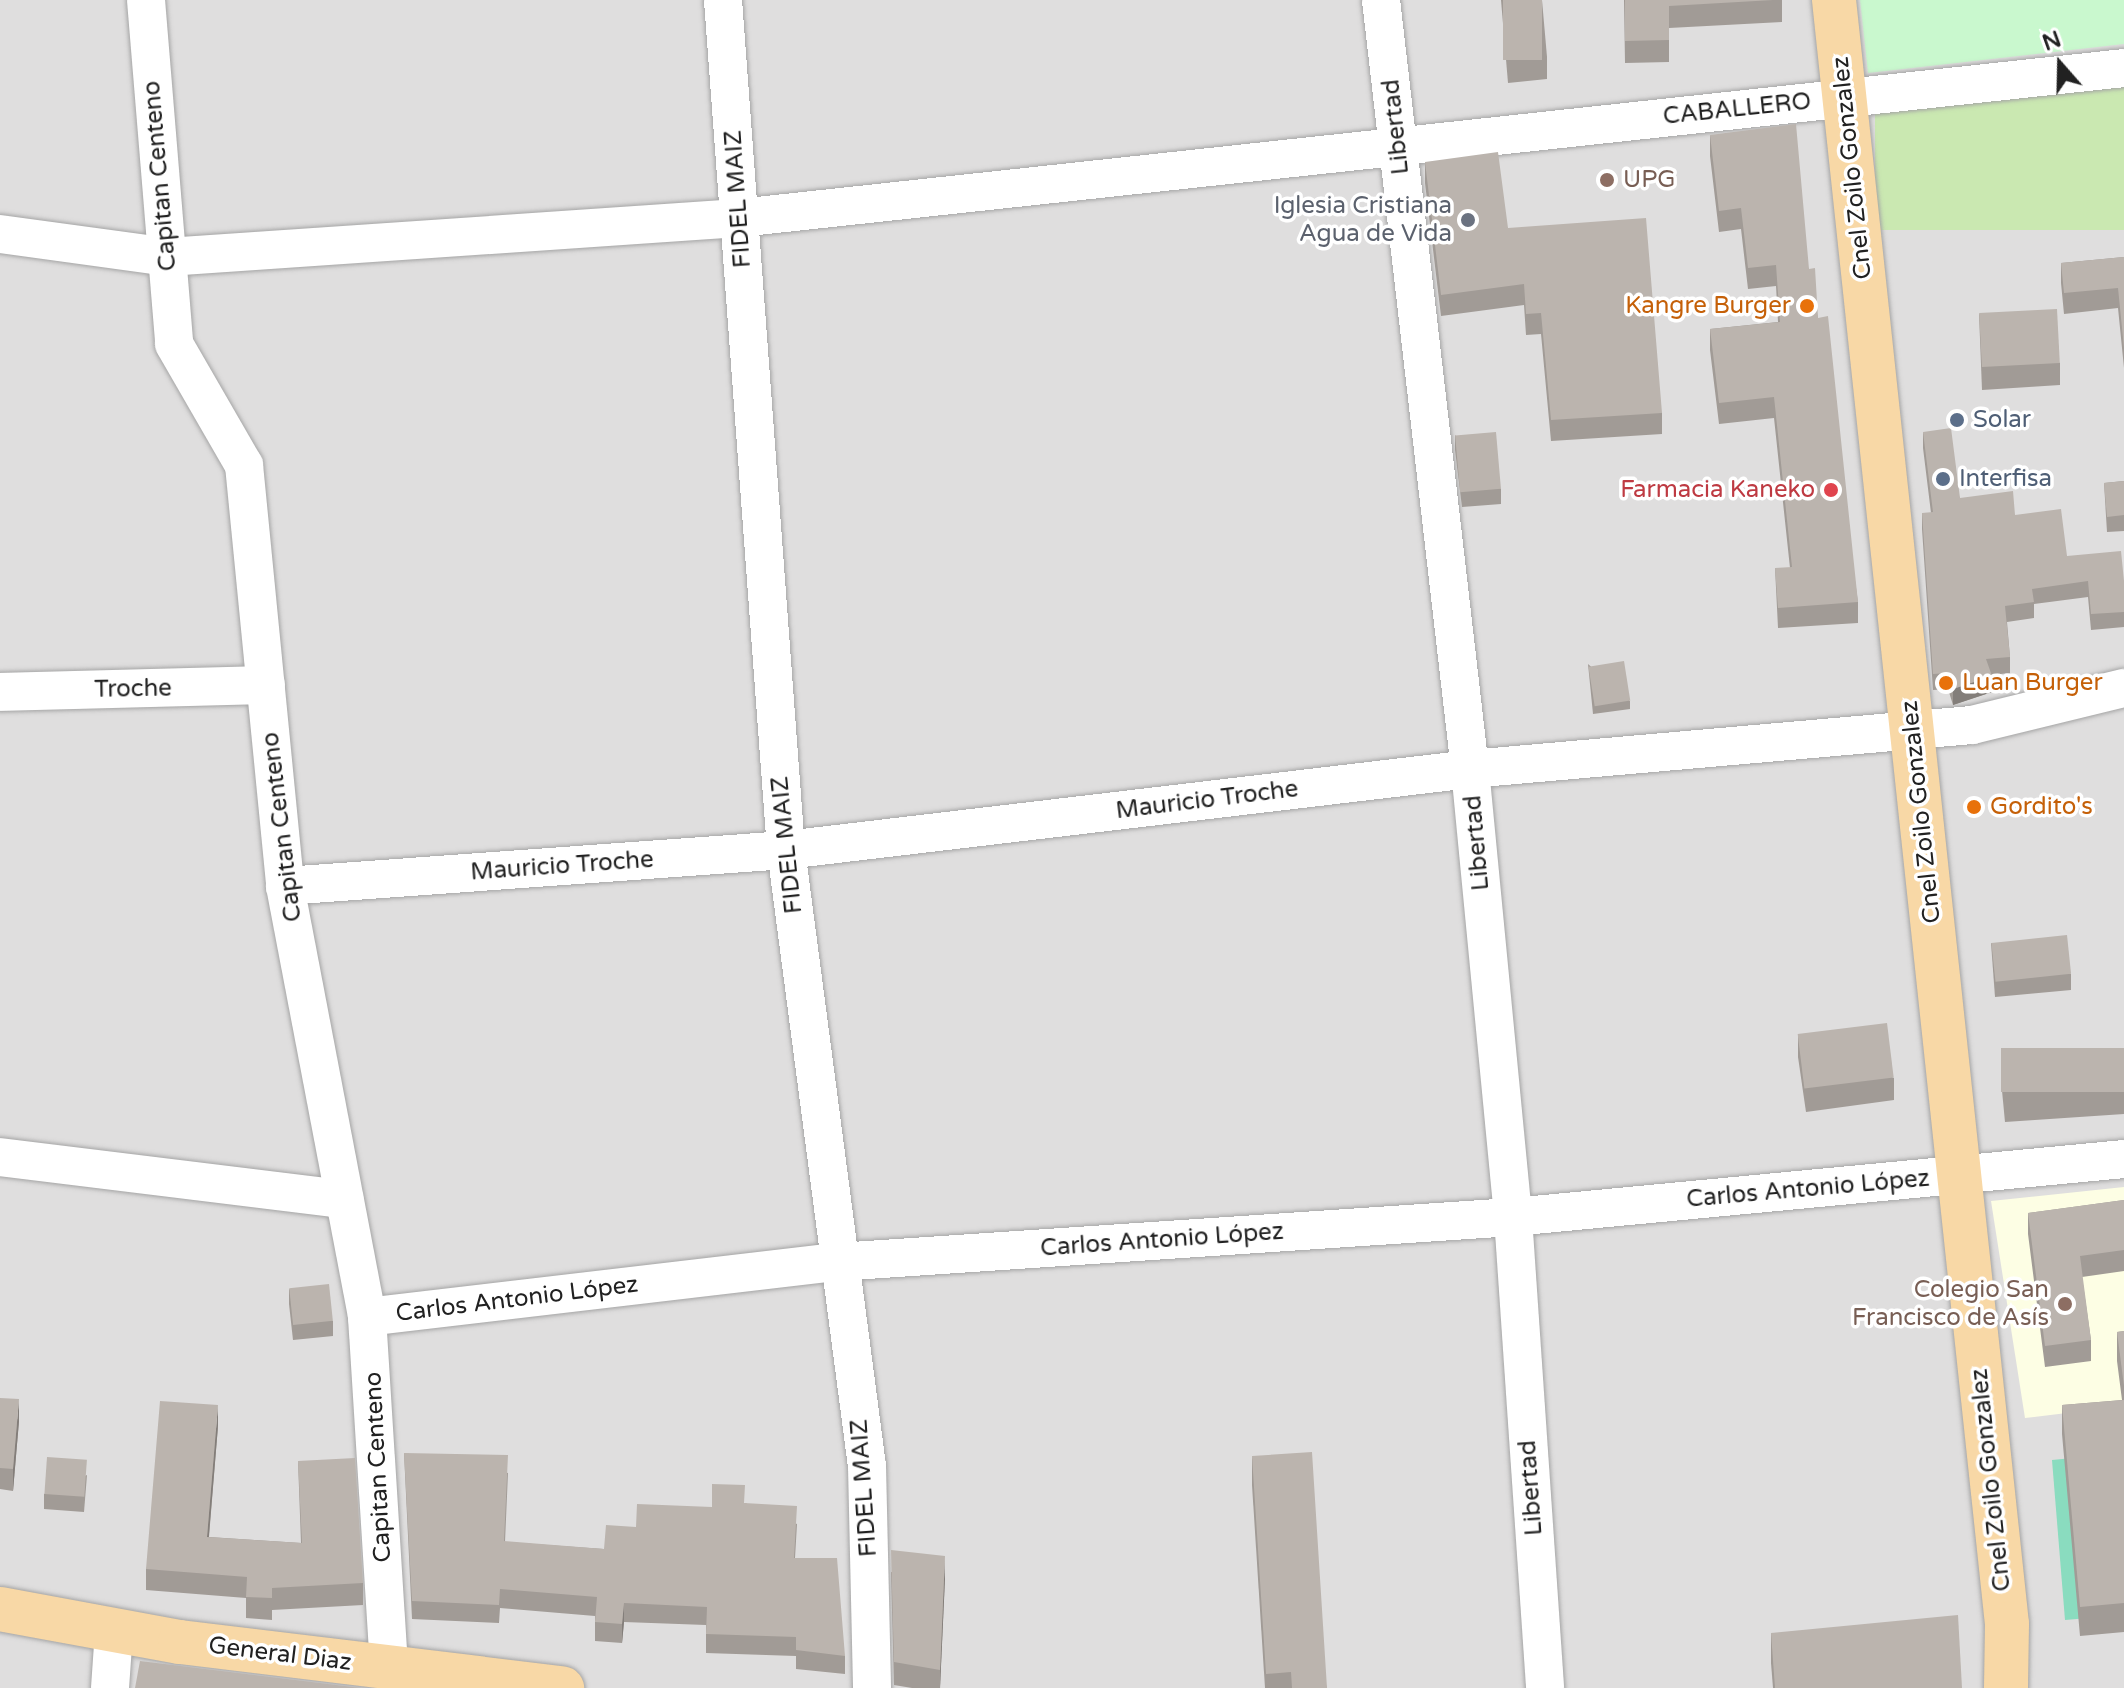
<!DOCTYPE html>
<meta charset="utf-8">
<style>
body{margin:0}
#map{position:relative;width:2124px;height:1688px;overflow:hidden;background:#f1eee8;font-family:"Varela Round",sans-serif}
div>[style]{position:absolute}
.residential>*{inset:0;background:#dfdede;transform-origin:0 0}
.education>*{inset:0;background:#fdfee4}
.grass>*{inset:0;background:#cae8b1;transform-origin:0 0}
.park>*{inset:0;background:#c9f8ce}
.pitch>*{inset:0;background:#8adcbf}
.roads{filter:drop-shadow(0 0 2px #a5a5a5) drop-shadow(0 0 2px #a5a5a5)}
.minor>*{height:38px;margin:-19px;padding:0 19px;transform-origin:19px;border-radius:19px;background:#fff}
.major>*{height:44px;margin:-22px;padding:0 22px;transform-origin:22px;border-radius:22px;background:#f8d8a6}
.wall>*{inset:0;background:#a19b96}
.shaded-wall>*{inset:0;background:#837e7a}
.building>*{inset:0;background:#bbb4ae;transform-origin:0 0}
.dots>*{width:22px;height:22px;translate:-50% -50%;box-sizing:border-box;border:4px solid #fff;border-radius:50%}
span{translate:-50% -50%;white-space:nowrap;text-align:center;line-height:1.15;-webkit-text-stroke:7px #fff;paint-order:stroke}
.street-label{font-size:24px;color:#212121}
.education-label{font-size:24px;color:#785e54}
.left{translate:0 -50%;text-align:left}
.right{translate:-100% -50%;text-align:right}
.worship-label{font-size:24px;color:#5b616d}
.food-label{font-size:24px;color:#c56008}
.service-label{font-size:24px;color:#4e5e75}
.health-label{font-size:24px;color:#be3a42}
.north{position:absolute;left:2020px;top:24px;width:80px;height:80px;-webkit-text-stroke:6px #fff;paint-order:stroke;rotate:340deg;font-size:22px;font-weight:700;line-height:32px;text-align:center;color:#212121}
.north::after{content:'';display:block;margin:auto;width:28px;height:36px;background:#212121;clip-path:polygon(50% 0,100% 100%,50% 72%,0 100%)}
</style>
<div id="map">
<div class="residential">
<i style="left:0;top:0;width:2124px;height:1688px"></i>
</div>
<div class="education">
<i style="clip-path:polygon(2124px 1187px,2124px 1406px,2025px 1418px,1991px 1201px)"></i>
</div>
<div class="grass">
<i style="left:2124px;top:87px;width:143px;height:249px;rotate:90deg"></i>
</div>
<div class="park">
<i style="clip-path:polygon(1860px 0,2124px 0,2124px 44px,1868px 73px)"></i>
</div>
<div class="pitch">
<i style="clip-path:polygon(2124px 1453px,2124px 1615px,2065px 1620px,2052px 1460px)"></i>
</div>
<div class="roads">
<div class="minor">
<i style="left:146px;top:0;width:345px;rotate:85.3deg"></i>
<i style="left:174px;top:344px;width:140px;rotate:60deg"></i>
<i style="left:244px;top:465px;width:423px;rotate:84.4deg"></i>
<i style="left:285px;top:886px;width:439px;rotate:79.2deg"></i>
<i style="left:367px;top:1317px;width:352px;rotate:86.4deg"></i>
<i style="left:723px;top:0;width:852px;rotate:85.76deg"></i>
<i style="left:786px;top:850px;width:621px;rotate:82.51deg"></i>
<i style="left:867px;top:1466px;width:222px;rotate:88.7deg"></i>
<i style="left:1381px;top:0;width:774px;rotate:83.4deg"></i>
<i style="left:1470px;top:769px;width:450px;rotate:84.5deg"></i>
<i style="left:1513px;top:1217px;width:472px;rotate:86.1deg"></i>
<i style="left:0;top:234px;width:169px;rotate:7.8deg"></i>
<i style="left:167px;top:257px;width:573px;rotate:-3.9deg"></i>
<i style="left:739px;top:218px;width:1393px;rotate:-6.18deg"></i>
<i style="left:0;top:692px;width:266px;rotate:-1.5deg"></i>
<i style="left:285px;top:886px;width:502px;rotate:-4.11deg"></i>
<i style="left:786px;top:850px;width:689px;rotate:-6.75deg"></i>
<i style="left:1470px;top:769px;width:504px;rotate:-5.01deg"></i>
<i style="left:1972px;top:725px;width:156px;rotate:-13.7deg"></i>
<i style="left:0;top:1157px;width:347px;rotate:7deg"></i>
<i style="left:367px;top:1317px;width:473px;rotate:-6.7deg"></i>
<i style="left:837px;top:1262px;width:677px;rotate:-3.81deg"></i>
<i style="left:1513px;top:1217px;width:614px;rotate:-5.42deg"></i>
<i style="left:110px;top:1688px;width:57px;rotate:-86deg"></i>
</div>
<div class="major">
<i style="left:1834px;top:0;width:1633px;rotate:83.92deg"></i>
<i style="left:2007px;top:1624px;width:64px;rotate:90.9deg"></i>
<i style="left:0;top:1609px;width:183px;rotate:10.4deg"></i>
<i style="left:180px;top:1642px;width:385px;rotate:6.9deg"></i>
</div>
</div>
<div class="wall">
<i style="clip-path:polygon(1501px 0,1542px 0,1547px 57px,1547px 79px,1508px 83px)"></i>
<i style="clip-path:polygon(1624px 0,1782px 0,1782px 22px,1669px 28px,1669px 62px,1625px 63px)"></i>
<i style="clip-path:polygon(1710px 135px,1809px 269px,1818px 318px,1858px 602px,1858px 623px,1778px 628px,1775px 568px,1790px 568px,1774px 418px,1719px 424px,1710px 350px,1710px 329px,1778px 322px,1776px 286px,1748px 289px,1741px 229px,1719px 232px,1710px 156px)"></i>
<i style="clip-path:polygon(1425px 162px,1508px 228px,1662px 413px,1662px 434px,1551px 441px,1541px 334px,1526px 335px,1524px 305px,1441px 316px,1425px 183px)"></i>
<i style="clip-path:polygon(2124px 257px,2124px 368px,2118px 308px,2064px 314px,2061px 283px,2061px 263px)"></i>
<i style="clip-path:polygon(1979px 314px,2060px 363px,2060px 385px,1982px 390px)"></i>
<i style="clip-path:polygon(1923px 432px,1960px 498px,2015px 515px,2067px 556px,2124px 581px,2124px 627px,2091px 630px,2088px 597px,2034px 604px,2034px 618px,2007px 622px,2010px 657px,2010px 673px,1991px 675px,1992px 692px,1953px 705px,1948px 689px,1933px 690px,1922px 529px,1922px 513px,1931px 513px,1923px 448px)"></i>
<i style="clip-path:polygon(1455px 435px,1501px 489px,1501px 504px,1462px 507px,1455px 450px)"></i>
<i style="clip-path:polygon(2124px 481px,2124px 531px,2107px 532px,2104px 483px)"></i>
<i style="clip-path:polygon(1588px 664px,1630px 701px,1630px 709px,1593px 714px)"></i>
<i style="clip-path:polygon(1991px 943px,2071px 974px,2071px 990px,1995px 997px)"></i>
<i style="clip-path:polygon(1798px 1035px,1894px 1078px,1894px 1100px,1806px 1112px,1798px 1057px)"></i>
<i style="clip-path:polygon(2124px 1048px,2124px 1114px,2005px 1122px,2001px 1080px,2001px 1058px)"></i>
<i style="clip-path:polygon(2124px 1200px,2124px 1271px,2082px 1277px,2091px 1340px,2091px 1361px,2045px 1367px,2028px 1234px,2028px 1213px)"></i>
<i style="clip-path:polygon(289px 1289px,333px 1321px,333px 1336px,293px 1340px,289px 1304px)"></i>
<i style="clip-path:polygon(2124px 1331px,2124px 1632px,2080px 1636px,2062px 1434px,2062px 1405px,2122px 1400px,2117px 1361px,2117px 1332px)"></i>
<i style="clip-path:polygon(0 1398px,19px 1421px,13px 1491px,0 1489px)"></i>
<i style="clip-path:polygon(218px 1426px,209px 1537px,301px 1543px,298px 1461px,363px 1583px,363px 1605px,272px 1610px,272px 1620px,246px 1618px,246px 1598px,146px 1590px,146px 1569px)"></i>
<i style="clip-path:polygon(404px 1453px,508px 1473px,505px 1542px,604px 1549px,636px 1527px,712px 1507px,745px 1503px,797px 1524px,795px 1558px,845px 1656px,845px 1674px,796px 1669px,796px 1656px,706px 1653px,706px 1625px,624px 1622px,622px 1643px,595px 1641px,595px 1616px,500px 1608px,499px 1623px,412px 1619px)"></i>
<i style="clip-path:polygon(1252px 1456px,1327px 1688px,1265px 1688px,1252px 1485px)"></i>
<i style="clip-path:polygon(87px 1475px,84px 1512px,44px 1509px,44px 1494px)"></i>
<i style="clip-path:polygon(891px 1572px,945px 1578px,940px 1688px,912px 1688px,894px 1685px)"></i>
<i style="clip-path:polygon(1771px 1633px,1962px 1688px,1773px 1688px,1771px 1663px)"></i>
</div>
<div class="shaded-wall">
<i style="clip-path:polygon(1992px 676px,1992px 692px,1953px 705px,1953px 689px)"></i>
<i style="clip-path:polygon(19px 1399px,19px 1421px,13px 1491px,13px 1469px)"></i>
<i style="clip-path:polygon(218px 1405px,218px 1426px,207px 1558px,207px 1537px)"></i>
<i style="clip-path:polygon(945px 1556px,945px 1578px,940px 1688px,940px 1670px)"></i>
<i style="clip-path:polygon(624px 1603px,624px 1622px,622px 1643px,622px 1624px)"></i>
</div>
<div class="building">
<i style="left:1503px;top:0;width:39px;height:60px"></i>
<i style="clip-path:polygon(1625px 0,1773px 0,1669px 6px,1669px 40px,1625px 41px)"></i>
<i style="clip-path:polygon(1796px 124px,1809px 269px,1815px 268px,1818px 318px,1828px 316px,1858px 602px,1778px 608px,1775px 568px,1792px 567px,1774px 397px,1719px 403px,1710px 329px,1780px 322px,1776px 265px,1748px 268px,1741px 208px,1719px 211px,1710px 135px)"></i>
<i style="clip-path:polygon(1498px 152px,1508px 228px,1646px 218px,1662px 413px,1551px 420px,1541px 313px,1526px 314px,1524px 284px,1441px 295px,1425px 162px)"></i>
<i style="clip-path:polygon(2124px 257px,2124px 348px,2118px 288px,2064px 293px,2061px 263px)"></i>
<i style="left:2057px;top:309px;width:54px;height:78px;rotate:87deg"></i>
<i style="clip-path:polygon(1951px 428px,1960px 498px,2013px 491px,2015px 515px,2061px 509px,2067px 556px,2121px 551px,2124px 581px,2124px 612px,2091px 614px,2088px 581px,2032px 589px,2034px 602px,2005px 606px,2010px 657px,1986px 659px,1992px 676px,1953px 689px,1948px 673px,1933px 674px,1922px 513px,1933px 512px,1923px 432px)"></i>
<i style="left:1496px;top:432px;width:57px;height:41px;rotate:85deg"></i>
<i style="clip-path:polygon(2124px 481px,2124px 515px,2107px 517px,2104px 483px)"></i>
<i style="left:1624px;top:661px;width:40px;height:36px;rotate:81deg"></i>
<i style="left:2067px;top:935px;width:39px;height:76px;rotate:84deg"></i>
<i style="left:1887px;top:1023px;width:55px;height:90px;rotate:83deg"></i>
<i style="left:2124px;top:1048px;width:44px;height:123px;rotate:90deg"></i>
<i style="clip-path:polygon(2124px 1200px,2124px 1250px,2080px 1256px,2091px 1340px,2045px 1346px,2028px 1213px)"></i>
<i style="left:329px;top:1284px;width:37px;height:40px;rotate:84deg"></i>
<i style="clip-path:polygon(2124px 1331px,2124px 1386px,2117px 1332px)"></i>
<i style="clip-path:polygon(0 1398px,19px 1399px,13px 1469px,0 1468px)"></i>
<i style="clip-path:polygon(2124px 1400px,2124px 1603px,2080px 1607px,2062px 1405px)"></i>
<i style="clip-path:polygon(160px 1401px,218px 1405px,207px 1537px,302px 1543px,298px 1461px,355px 1458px,363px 1583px,272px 1588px,272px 1598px,246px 1597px,247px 1577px,146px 1569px)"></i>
<i style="clip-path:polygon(1312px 1452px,1327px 1688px,1292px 1688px,1291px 1672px,1266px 1674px,1252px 1456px)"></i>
<i style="clip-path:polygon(404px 1453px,508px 1455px,504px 1541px,604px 1549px,606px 1525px,636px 1527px,637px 1504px,712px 1507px,712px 1484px,745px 1485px,744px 1503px,797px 1506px,794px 1558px,837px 1558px,845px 1656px,796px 1650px,796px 1637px,706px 1634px,707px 1607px,624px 1603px,622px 1624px,595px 1622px,597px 1597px,500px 1589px,499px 1605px,412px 1601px)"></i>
<i style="left:47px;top:1457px;width:40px;height:37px;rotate:4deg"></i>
<i style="clip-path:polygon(891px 1550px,945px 1556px,940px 1670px,894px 1662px)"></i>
<i style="clip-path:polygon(1958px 1615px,1962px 1688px,1775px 1688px,1771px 1633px)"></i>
<i style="clip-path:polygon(140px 1661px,361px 1688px,135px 1688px)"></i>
</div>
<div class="dots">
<i style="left:1607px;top:180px;background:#8d6e63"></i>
<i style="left:1468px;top:220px;background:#6b7280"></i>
<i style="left:1807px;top:306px;background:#e8710a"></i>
<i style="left:1957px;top:420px;background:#5c6f8a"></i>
<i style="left:1943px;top:479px;background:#5c6f8a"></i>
<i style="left:1831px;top:490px;background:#e0444e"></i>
<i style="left:1946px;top:683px;background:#e8710a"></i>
<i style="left:1974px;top:807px;background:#e8710a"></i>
<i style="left:2065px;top:1304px;background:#8d6e63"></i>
</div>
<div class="street-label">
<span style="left:1737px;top:109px;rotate:-6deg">CABALLERO</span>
<span style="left:1396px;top:127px;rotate:-96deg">Libertad</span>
<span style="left:1852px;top:168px;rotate:-96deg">Cnel Zoilo Gonzalez</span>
<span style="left:160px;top:176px;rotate:-95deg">Capitan Centeno</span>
<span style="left:738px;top:199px;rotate:-94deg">FIDEL MAIZ</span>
<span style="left:133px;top:689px;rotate:-1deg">Troche</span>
<span style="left:1207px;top:800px;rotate:-7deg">Mauricio Troche</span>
<span style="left:1921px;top:812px;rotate:-96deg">Cnel Zoilo Gonzalez</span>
<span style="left:282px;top:827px;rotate:-97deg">Capitan Centeno</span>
<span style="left:1477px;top:843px;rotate:-95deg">Libertad</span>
<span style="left:787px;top:845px;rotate:-96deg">FIDEL MAIZ</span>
<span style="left:562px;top:866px;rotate:-4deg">Mauricio Troche</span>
<span style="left:1808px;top:1189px;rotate:-5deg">Carlos Antonio López</span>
<span style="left:1162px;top:1240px;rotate:-4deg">Carlos Antonio López</span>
<span style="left:517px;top:1299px;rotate:-7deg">Carlos Antonio López</span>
<span style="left:378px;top:1467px;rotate:-93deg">Capitan Centeno</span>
<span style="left:1991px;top:1480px;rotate:-96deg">Cnel Zoilo Gonzalez</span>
<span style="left:864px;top:1488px;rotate:-94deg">FIDEL MAIZ</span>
<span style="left:1531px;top:1488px;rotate:-94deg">Libertad</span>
<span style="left:280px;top:1654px;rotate:7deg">General Diaz</span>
</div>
<div class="education-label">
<span class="left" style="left:1623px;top:180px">UPG</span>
<span class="right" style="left:2049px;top:1304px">Colegio San<br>Francisco de Asís</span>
</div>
<div class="worship-label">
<span class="right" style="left:1452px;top:220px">Iglesia Cristiana<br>Agua de Vida</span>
</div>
<div class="food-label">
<span class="right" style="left:1791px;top:306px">Kangre Burger</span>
<span class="left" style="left:1962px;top:683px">Luan Burger</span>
<span class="left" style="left:1990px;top:807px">Gordito's</span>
</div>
<div class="service-label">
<span class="left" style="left:1973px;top:420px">Solar</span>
<span class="left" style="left:1959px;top:479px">Interfisa</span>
</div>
<div class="health-label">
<span class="right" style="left:1815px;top:490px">Farmacia Kaneko</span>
</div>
<div class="north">N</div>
</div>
